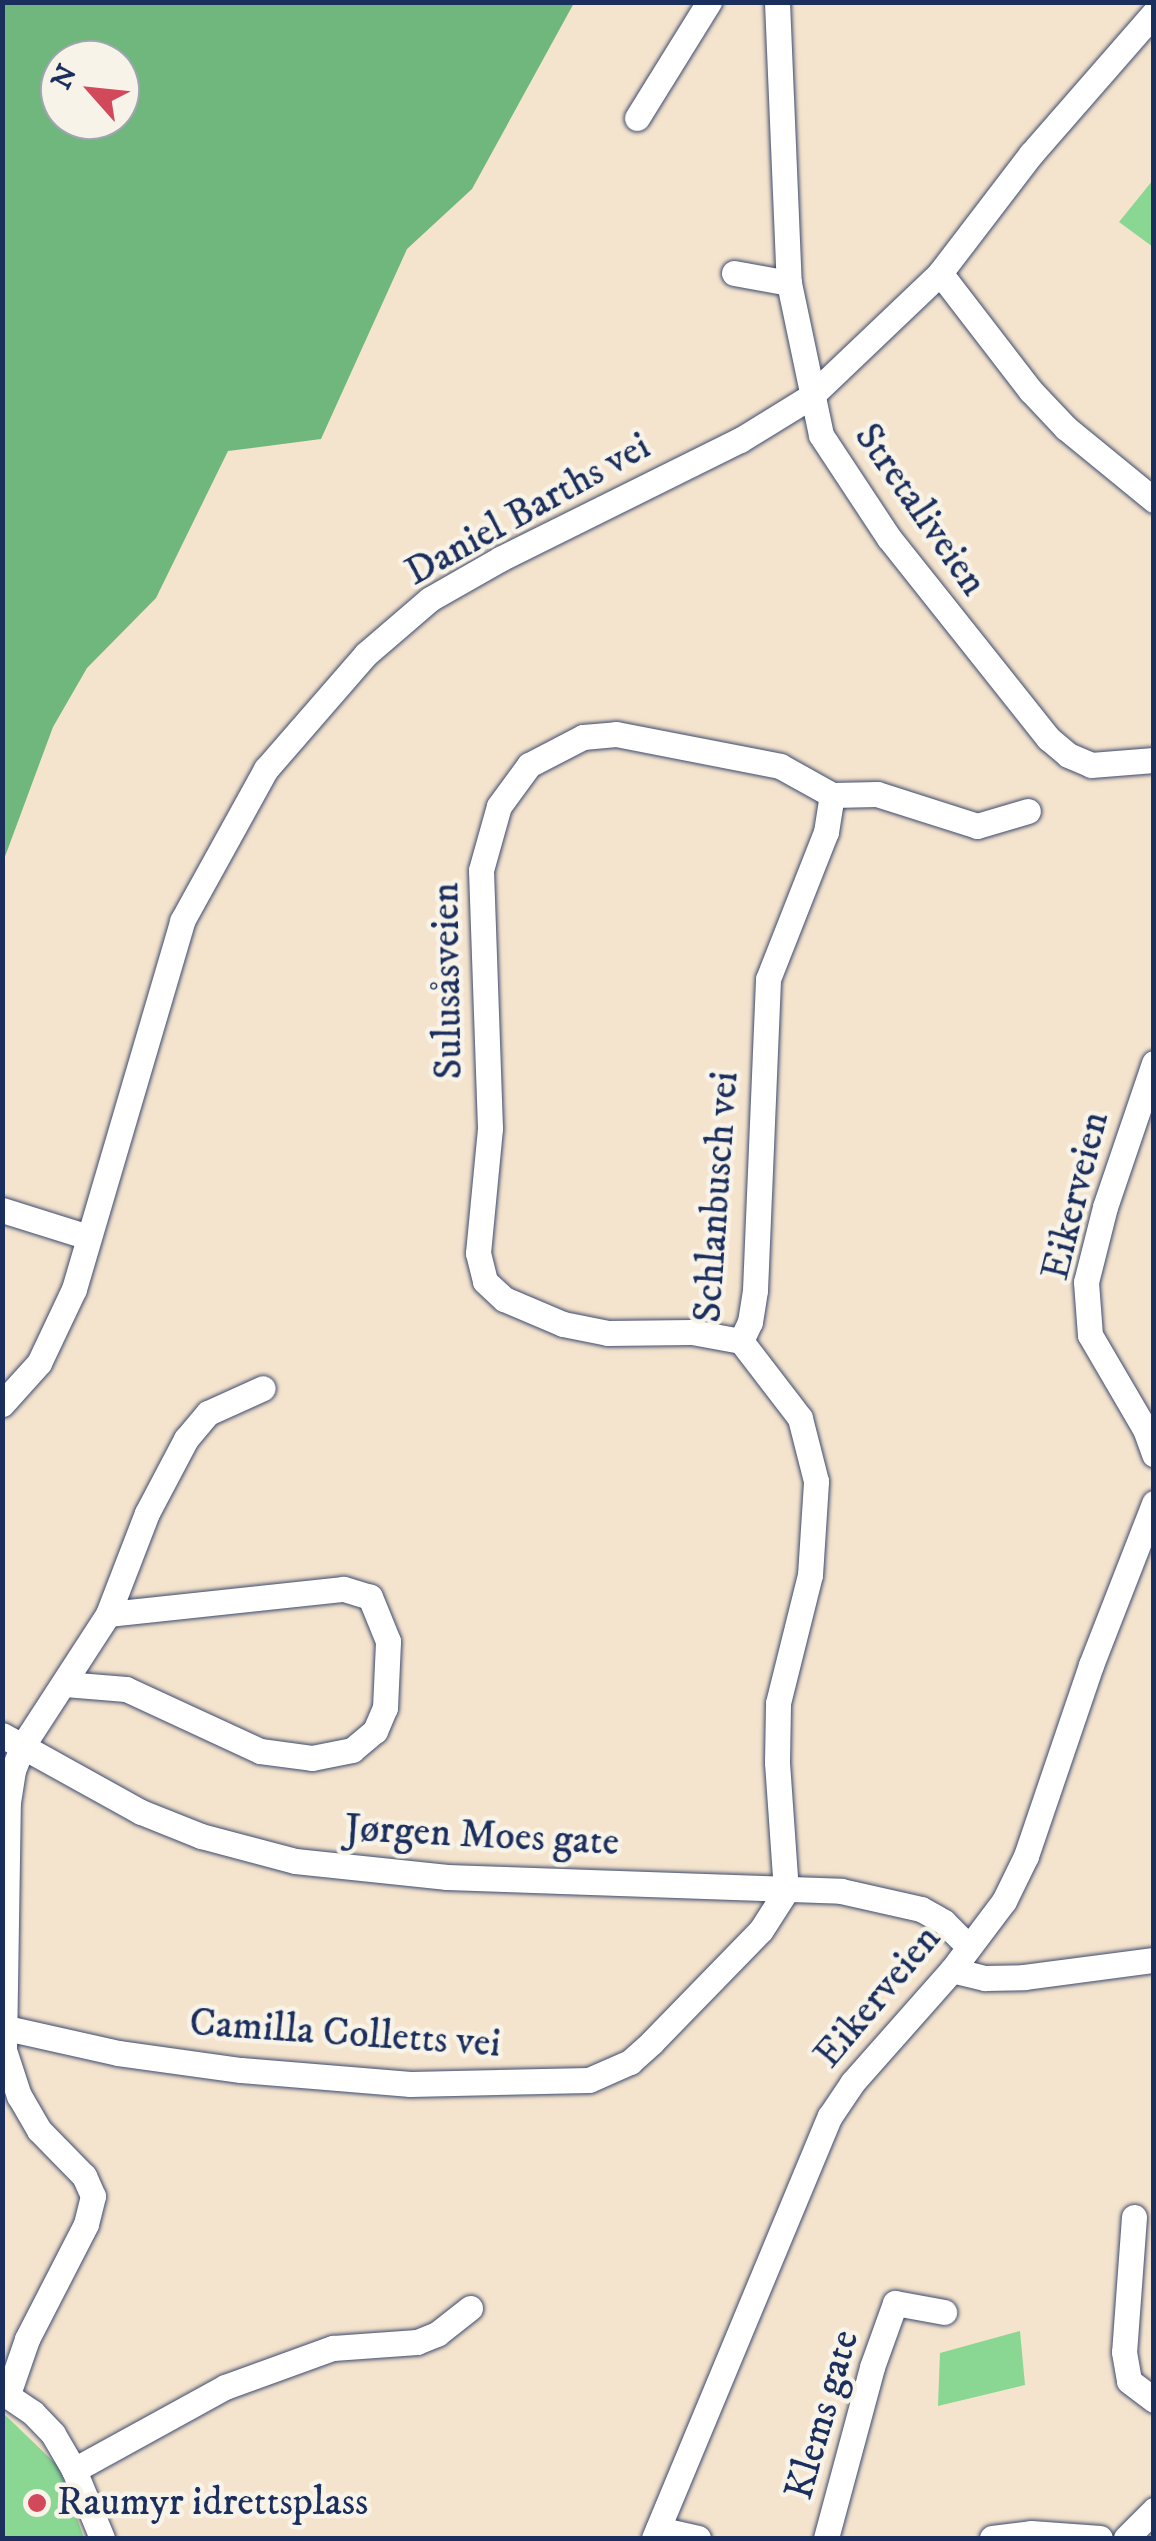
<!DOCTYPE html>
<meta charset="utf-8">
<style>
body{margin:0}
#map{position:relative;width:1156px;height:2541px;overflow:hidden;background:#f5e4cd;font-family:"IM FELL DW Pica",serif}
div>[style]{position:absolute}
.green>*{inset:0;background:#8ad693}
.forest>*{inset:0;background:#6fb77d}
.roads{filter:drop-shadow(0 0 2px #3c4a6f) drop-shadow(0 0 2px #3c4a6f)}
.street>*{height:25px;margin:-12.5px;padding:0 12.5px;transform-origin:12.5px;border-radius:12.5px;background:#fff}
.dots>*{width:28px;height:28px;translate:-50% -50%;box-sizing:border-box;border:5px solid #f7f3e8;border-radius:50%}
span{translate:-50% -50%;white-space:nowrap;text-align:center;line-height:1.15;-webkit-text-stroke:9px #f7f3e8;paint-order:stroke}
.street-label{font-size:40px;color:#1b2f5e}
.poi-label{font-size:40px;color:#1b2f5e}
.left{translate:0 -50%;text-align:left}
.frame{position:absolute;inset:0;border:5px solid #1b2f5e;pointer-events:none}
.north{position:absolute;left:40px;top:40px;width:100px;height:100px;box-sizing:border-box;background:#f7f3e8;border:2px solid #9fa5b1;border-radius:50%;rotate:297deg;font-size:28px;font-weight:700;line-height:40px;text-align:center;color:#1b2f5e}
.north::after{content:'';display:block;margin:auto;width:35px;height:45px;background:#d1495b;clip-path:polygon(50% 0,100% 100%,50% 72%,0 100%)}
</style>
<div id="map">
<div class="green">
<i style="clip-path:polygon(1153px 180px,1153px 247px,1119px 222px)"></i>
<i style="clip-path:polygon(1020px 2331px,1025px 2385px,938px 2406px,940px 2353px)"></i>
<i style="clip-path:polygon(2px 2412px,59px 2467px,84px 2538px,3px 2538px)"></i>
</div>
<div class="forest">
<i style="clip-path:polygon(evenodd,3px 2px,574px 3px,472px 189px,407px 249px,321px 439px,228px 451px,156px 598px,87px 668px,53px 727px,3px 862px,3px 2px,60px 60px,120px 60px,120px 120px,60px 120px,60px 60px)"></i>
</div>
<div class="roads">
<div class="street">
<i style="left:777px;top:2px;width:281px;rotate:87.6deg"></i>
<i style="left:789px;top:283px;width:155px;rotate:78.1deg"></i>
<i style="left:821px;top:435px;width:123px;rotate:56.6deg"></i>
<i style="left:889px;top:538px;width:256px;rotate:51.5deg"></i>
<i style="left:1048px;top:738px;width:26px;rotate:40deg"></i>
<i style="left:1068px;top:755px;width:25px;rotate:23deg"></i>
<i style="left:1091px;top:765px;width:63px;rotate:-4.5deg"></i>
<i style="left:637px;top:118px;width:137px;rotate:-58.2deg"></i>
<i style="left:734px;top:273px;width:56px;rotate:10.3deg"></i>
<i style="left:940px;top:273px;width:149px;rotate:52.4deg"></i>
<i style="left:1031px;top:391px;width:51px;rotate:46.6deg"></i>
<i style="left:1066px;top:428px;width:114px;rotate:39.3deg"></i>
<i style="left:1154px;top:1063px;width:152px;rotate:108.8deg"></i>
<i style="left:1105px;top:1207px;width:77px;rotate:104.2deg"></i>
<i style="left:1086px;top:1282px;width:53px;rotate:85.7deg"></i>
<i style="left:1090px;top:1335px;width:109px;rotate:59.7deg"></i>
<i style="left:1145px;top:1429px;width:27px;rotate:70deg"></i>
<i style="left:2px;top:1210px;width:90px;rotate:17.4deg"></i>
<i style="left:741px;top:1341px;width:50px;rotate:-169.6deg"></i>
<i style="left:692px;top:1332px;width:84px;rotate:179.3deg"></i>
<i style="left:608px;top:1333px;width:46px;rotate:-168.7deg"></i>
<i style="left:563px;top:1324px;width:64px;rotate:-157deg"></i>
<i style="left:504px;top:1299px;width:26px;rotate:-137deg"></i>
<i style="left:485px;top:1281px;width:29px;rotate:-104deg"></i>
<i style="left:478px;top:1253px;width:126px;rotate:-84.5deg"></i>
<i style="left:490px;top:1128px;width:258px;rotate:-92deg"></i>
<i style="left:481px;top:870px;width:66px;rotate:-74.3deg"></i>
<i style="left:499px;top:806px;width:51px;rotate:-53.8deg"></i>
<i style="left:529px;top:765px;width:61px;rotate:-27.4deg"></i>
<i style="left:583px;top:737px;width:33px;rotate:-5deg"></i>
<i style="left:616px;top:734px;width:167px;rotate:11deg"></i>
<i style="left:780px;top:766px;width:60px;rotate:29.1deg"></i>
<i style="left:832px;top:795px;width:45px;rotate:-1.3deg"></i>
<i style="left:877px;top:794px;width:105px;rotate:17.7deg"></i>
<i style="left:977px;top:826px;width:53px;rotate:-16.4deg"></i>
<i style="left:741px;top:1341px;width:21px;rotate:-65deg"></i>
<i style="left:750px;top:1322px;width:32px;rotate:-81deg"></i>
<i style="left:755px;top:1290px;width:311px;rotate:-87.6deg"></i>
<i style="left:768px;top:979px;width:158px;rotate:-68.5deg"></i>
<i style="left:826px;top:832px;width:37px;rotate:-81deg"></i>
<i style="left:2px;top:1404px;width:55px;rotate:-47.9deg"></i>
<i style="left:39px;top:1363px;width:82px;rotate:-64.7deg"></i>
<i style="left:74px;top:1289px;width:384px;rotate:-73.6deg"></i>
<i style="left:182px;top:921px;width:174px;rotate:-61.1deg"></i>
<i style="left:266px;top:769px;width:152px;rotate:-49deg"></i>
<i style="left:366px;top:654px;width:84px;rotate:-40.7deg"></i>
<i style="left:430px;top:599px;width:81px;rotate:-29.7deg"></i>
<i style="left:500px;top:559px;width:268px;rotate:-26.4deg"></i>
<i style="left:740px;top:440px;width:82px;rotate:-31.6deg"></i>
<i style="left:810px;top:397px;width:180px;rotate:-43.6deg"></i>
<i style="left:940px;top:273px;width:150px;rotate:-52.6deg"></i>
<i style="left:1031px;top:154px;width:187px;rotate:-48.9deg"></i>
<i style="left:65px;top:1684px;width:61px;rotate:4.7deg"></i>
<i style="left:126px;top:1689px;width:148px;rotate:24.8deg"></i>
<i style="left:260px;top:1751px;width:52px;rotate:7.7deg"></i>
<i style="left:312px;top:1758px;width:41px;rotate:-11.3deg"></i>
<i style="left:352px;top:1750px;width:30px;rotate:-40deg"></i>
<i style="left:375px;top:1731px;width:25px;rotate:-67deg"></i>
<i style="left:385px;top:1708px;width:67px;rotate:-87.4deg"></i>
<i style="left:388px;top:1641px;width:48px;rotate:-112.2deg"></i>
<i style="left:370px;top:1597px;width:28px;rotate:-163deg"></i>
<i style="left:343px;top:1589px;width:236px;rotate:173.9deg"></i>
<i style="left:2px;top:1735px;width:159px;rotate:29deg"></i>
<i style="left:141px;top:1812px;width:65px;rotate:21.8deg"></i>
<i style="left:201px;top:1836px;width:97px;rotate:14.9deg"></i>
<i style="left:295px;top:1861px;width:153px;rotate:6deg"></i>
<i style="left:447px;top:1877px;width:394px;rotate:2deg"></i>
<i style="left:841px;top:1891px;width:82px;rotate:12.7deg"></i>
<i style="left:921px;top:1909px;width:26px;rotate:29deg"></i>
<i style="left:944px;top:1922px;width:35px;rotate:45deg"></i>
<i style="left:952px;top:1970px;width:34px;rotate:14deg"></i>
<i style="left:985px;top:1978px;width:39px;rotate:-1deg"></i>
<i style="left:1024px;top:1977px;width:131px;rotate:-7.5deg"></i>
<i style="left:2px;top:2027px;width:119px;rotate:12.6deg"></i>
<i style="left:118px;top:2053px;width:124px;rotate:7.9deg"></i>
<i style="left:241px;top:2070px;width:170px;rotate:4.7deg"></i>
<i style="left:410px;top:2084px;width:179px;rotate:-1.3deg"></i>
<i style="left:589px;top:2080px;width:45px;rotate:-23.7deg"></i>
<i style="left:630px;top:2062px;width:30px;rotate:-42deg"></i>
<i style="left:652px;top:2042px;width:156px;rotate:-45.8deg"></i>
<i style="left:761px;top:1930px;width:46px;rotate:-57.3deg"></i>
<i style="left:786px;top:1891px;width:129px;rotate:-94deg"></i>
<i style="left:777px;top:1762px;width:59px;rotate:-89deg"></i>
<i style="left:778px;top:1703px;width:132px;rotate:-76deg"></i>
<i style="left:810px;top:1575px;width:94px;rotate:-86.3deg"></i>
<i style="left:816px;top:1481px;width:65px;rotate:-104.3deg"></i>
<i style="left:800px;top:1418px;width:97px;rotate:-127.5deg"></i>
<i style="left:1134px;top:2217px;width:135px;rotate:94.2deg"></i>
<i style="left:1124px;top:2352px;width:29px;rotate:80deg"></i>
<i style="left:1129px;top:2381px;width:31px;rotate:37deg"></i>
<i style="left:2px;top:2392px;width:37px;rotate:34deg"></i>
<i style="left:33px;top:2413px;width:29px;rotate:46deg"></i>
<i style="left:53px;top:2434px;width:42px;rotate:59.7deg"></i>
<i style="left:74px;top:2470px;width:74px;rotate:67.6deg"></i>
<i style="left:8px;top:2394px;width:58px;rotate:-70.9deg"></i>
<i style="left:27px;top:2339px;width:129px;rotate:-62.8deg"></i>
<i style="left:86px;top:2224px;width:29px;rotate:-76deg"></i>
<i style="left:93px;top:2196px;width:22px;rotate:-114deg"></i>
<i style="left:84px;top:2176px;width:64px;rotate:-134.4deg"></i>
<i style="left:39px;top:2130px;width:39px;rotate:-120deg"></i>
<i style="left:19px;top:2096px;width:48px;rotate:-108.1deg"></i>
<i style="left:4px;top:2050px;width:248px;rotate:-89.1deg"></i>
<i style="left:8px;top:1802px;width:32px;rotate:-81deg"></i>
<i style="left:13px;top:1770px;width:27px;rotate:-68deg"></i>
<i style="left:23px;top:1745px;width:156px;rotate:-57deg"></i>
<i style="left:108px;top:1614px;width:108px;rotate:-68.9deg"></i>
<i style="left:147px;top:1513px;width:84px;rotate:-62.2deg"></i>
<i style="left:186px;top:1439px;width:34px;rotate:-50deg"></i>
<i style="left:208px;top:1413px;width:60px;rotate:-24.4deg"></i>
<i style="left:74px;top:2470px;width:172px;rotate:-28.8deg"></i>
<i style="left:225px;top:2387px;width:115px;rotate:-19.9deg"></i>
<i style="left:333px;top:2348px;width:84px;rotate:-4.1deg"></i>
<i style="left:417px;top:2342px;width:22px;rotate:-22deg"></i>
<i style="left:437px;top:2334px;width:42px;rotate:-38.2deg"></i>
<i style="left:658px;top:2529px;width:41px;rotate:12.7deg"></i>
<i style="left:654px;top:2538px;width:457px;rotate:-67.4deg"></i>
<i style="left:830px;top:2116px;width:40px;rotate:-56deg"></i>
<i style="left:852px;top:2083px;width:151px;rotate:-48.5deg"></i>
<i style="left:952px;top:1970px;width:86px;rotate:-53deg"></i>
<i style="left:1004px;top:1901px;width:50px;rotate:-63.9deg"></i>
<i style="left:1026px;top:1856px;width:202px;rotate:-71.2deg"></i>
<i style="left:1091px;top:1665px;width:174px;rotate:-68.7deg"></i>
<i style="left:826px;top:2538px;width:177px;rotate:-74.9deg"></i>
<i style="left:872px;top:2367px;width:68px;rotate:-70.2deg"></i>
<i style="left:895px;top:2303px;width:50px;rotate:10.4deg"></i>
<i style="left:992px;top:2538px;width:39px;rotate:-7deg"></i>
<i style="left:1031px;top:2533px;width:69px;rotate:4.1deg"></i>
<i style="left:1126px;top:2538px;width:40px;rotate:-45deg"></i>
</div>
</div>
<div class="dots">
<i style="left:37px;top:2503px;background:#d1495b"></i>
</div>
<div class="street-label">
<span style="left:528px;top:510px;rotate:-29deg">Daniel Barths vei</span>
<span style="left:920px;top:510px;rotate:55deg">Stretaliveien</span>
<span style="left:448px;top:981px;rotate:-91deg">Sulusåsveien</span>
<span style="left:1076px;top:1196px;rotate:-76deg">Eikerveien</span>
<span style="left:717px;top:1197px;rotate:-86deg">Schlanbusch vei</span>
<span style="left:482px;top:1836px;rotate:3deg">Jørgen Moes gate</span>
<span style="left:878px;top:1997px;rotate:-50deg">Eikerveien</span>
<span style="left:345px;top:2034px;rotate:4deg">Camilla Colletts vei</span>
<span style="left:823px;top:2415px;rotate:-74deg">Klems gate</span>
</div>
<div class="poi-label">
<span class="left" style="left:57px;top:2503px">Raumyr idrettsplass</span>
</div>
<div class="frame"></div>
<div class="north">N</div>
</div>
